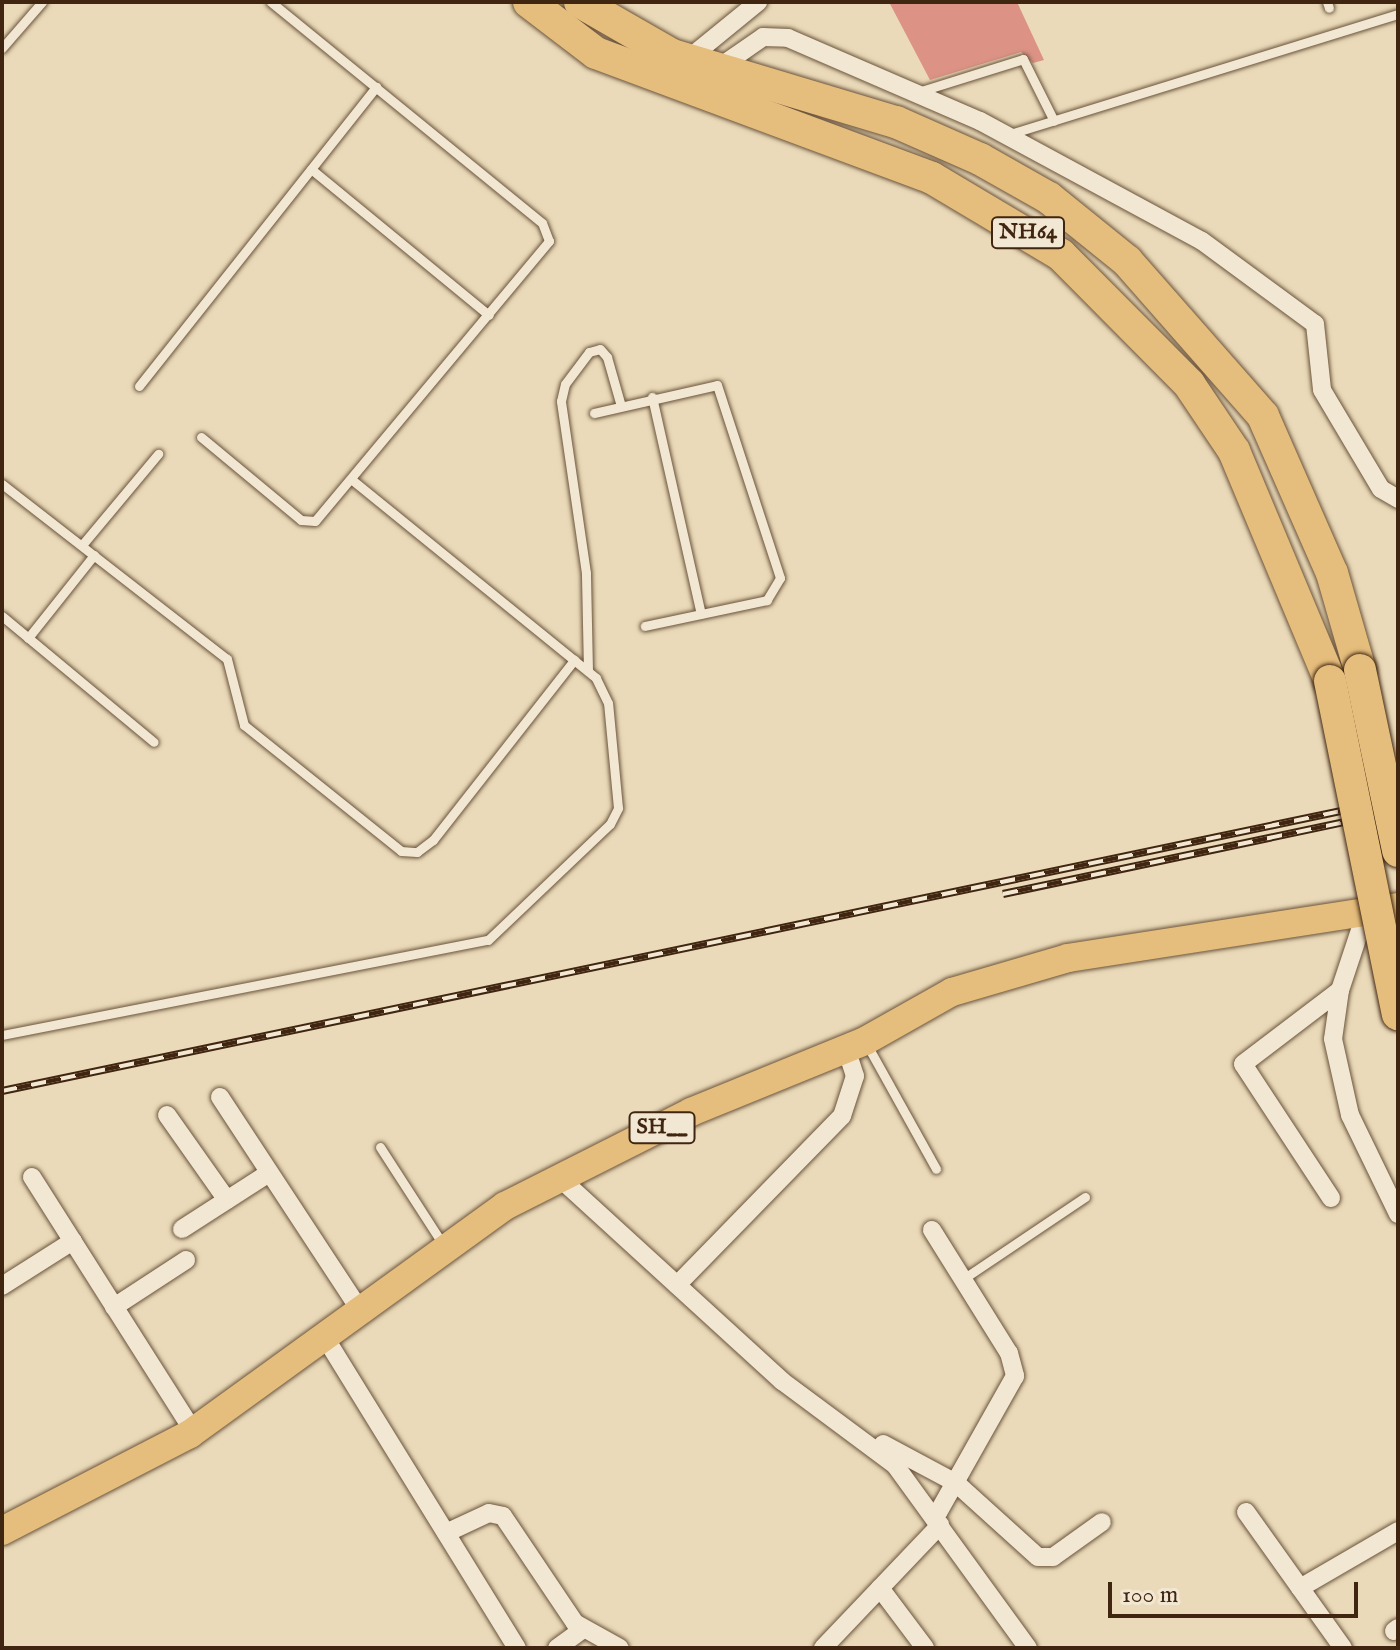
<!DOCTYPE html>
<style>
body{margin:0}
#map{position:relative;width:1400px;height:1650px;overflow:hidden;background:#eadab9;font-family:"IM FELL English",serif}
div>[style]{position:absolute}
.building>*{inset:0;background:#dc9386}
.roads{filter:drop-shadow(0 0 2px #6a533b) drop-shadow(0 0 2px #6a533b)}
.lane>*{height:9px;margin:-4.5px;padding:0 4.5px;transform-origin:4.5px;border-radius:4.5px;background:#f1e7d2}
.street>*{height:18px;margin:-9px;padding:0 9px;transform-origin:9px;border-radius:9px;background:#f1e7d2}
.primary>*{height:28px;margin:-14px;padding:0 14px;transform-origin:14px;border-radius:14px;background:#e5bd7c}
.highway>*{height:32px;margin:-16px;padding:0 16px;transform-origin:16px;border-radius:16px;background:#e5bd7c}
.rail>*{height:8px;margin-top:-4px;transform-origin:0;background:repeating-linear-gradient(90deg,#f1e7d2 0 15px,#402611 0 30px);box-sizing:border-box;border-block:2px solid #402611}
.bridges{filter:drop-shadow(0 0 2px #402611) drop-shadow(0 0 2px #402611)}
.highway-bridge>*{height:32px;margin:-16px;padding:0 16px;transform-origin:16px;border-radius:16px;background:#e5bd7c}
span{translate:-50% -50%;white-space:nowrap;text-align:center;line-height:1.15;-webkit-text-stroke:8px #f1e7d2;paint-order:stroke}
.shield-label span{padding:2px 6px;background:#f1e7d2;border:2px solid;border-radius:6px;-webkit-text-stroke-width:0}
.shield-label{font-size:22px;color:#402611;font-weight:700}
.frame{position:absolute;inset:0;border:4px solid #402611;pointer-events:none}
.scale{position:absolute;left:1108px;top:1582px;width:250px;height:36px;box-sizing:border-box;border:4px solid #402611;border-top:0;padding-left:10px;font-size:24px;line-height:28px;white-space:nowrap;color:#402611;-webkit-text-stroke:6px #f1e7d2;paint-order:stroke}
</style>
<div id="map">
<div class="building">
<i style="clip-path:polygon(889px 2px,1017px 2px,1044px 60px,1033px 63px,1021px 52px,930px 80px)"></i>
</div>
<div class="roads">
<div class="lane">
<i style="left:1327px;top:2px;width:6px;rotate:72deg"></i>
<i style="left:2px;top:48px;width:61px;rotate:-49deg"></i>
<i style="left:918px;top:92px;width:110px;rotate:-17.4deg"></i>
<i style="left:1023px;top:59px;width:69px;rotate:63.4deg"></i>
<i style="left:1010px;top:134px;width:406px;rotate:-17.2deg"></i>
<i style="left:311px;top:169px;width:230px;rotate:39.4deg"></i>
<i style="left:139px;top:386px;width:382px;rotate:-51.6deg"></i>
<i style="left:652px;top:397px;width:222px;rotate:77.3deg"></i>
<i style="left:594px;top:413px;width:126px;rotate:-12.8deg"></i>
<i style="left:717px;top:385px;width:203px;rotate:71.9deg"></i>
<i style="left:780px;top:578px;width:26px;rotate:121deg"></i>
<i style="left:767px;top:600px;width:125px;rotate:168deg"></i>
<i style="left:201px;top:437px;width:130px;rotate:39.7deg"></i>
<i style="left:301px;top:520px;width:14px;rotate:4deg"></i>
<i style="left:315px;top:521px;width:365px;rotate:-50.1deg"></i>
<i style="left:549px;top:241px;width:19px;rotate:-111deg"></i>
<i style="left:542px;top:223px;width:350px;rotate:-140.8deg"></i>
<i style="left:2px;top:484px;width:285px;rotate:37.9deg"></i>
<i style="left:227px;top:659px;width:68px;rotate:75.6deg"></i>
<i style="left:244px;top:725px;width:201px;rotate:38.7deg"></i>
<i style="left:401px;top:851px;width:16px;rotate:4deg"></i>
<i style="left:417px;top:852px;width:20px;rotate:-37deg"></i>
<i style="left:433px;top:840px;width:229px;rotate:-51.9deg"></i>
<i style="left:82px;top:545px;width:119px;rotate:-50.1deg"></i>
<i style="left:2px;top:616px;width:197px;rotate:39.7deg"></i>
<i style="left:28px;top:638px;width:106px;rotate:-51.5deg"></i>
<i style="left:588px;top:671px;width:98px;rotate:-91.2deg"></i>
<i style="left:586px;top:573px;width:174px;rotate:-98.3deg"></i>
<i style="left:561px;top:401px;width:17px;rotate:-77deg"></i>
<i style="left:565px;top:384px;width:40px;rotate:-53deg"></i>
<i style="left:589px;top:352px;width:11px;rotate:-15deg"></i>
<i style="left:600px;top:349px;width:11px;rotate:49deg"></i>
<i style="left:607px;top:357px;width:51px;rotate:74.1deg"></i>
<i style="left:2px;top:1035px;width:495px;rotate:-11.1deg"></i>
<i style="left:488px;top:940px;width:168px;rotate:-43.6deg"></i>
<i style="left:610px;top:824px;width:18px;rotate:-63deg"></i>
<i style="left:618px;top:808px;width:105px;rotate:-95.4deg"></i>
<i style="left:608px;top:703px;width:28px;rotate:-116deg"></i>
<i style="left:596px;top:678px;width:312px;rotate:-140.9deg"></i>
<i style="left:866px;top:1043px;width:144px;rotate:60.9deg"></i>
<i style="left:380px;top:1147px;width:118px;rotate:57.1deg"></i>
<i style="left:963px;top:1279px;width:147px;rotate:-33.9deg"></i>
</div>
<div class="street">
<i style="left:687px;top:60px;width:92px;rotate:-39.2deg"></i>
<i style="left:717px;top:69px;width:56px;rotate:-34.8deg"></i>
<i style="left:763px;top:37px;width:25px;rotate:2deg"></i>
<i style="left:788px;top:38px;width:209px;rotate:23.4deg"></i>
<i style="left:980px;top:121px;width:252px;rotate:28.4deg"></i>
<i style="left:1202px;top:241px;width:140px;rotate:36.3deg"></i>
<i style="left:1315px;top:324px;width:66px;rotate:83.9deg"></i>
<i style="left:1322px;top:390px;width:115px;rotate:59.2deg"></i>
<i style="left:1381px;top:489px;width:20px;rotate:30deg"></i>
<i style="left:1366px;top:912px;width:82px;rotate:108.4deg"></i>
<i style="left:1340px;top:990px;width:49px;rotate:98.1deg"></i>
<i style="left:1333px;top:1039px;width:78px;rotate:77.4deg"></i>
<i style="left:1350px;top:1115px;width:110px;rotate:64.1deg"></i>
<i style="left:220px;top:1097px;width:258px;rotate:56.7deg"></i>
<i style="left:167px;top:1115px;width:104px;rotate:54.8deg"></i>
<i style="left:32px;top:1177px;width:302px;rotate:57.6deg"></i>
<i style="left:563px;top:1181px;width:297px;rotate:42.4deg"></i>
<i style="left:782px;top:1381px;width:141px;rotate:36.6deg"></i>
<i style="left:895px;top:1465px;width:226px;rotate:54deg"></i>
<i style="left:1331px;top:1198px;width:160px;rotate:-123.3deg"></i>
<i style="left:1243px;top:1064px;width:122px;rotate:-37.3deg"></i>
<i style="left:182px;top:1229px;width:103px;rotate:-32.8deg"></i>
<i style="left:932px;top:1230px;width:145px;rotate:58deg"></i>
<i style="left:1009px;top:1353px;width:24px;rotate:75deg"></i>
<i style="left:1015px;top:1376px;width:163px;rotate:119.4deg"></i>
<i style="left:677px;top:1285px;width:236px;rotate:-45.7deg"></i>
<i style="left:842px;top:1116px;width:42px;rotate:-72deg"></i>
<i style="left:855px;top:1076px;width:28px;rotate:-108deg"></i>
<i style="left:2px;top:1286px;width:84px;rotate:-32.4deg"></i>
<i style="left:114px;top:1307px;width:86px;rotate:-33.1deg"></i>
<i style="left:326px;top:1339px;width:363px;rotate:58.3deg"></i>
<i style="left:883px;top:1444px;width:83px;rotate:28.1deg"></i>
<i style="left:956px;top:1483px;width:110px;rotate:42.1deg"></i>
<i style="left:1038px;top:1557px;width:15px"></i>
<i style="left:1053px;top:1557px;width:60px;rotate:-35.5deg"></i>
<i style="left:1246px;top:1512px;width:167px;rotate:54.5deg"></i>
<i style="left:446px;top:1533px;width:47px;rotate:-24.9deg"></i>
<i style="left:489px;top:1513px;width:14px;rotate:12deg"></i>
<i style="left:503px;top:1516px;width:129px;rotate:56.1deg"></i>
<i style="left:575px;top:1623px;width:51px;rotate:29.1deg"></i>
<i style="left:880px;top:1588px;width:75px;rotate:53.1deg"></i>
<i style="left:1300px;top:1588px;width:113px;rotate:-30.2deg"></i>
<i style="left:1394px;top:1631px;width:5px;rotate:-37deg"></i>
<i style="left:557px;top:1648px;width:32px;rotate:-36deg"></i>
<i style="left:823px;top:1648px;width:170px;rotate:-46.4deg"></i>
</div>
<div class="primary">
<i style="left:2px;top:1531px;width:212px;rotate:-27.3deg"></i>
<i style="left:190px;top:1434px;width:389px;rotate:-35.9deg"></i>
<i style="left:505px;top:1206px;width:208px;rotate:-26.8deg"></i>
<i style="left:691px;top:1112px;width:188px;rotate:-22.2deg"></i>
<i style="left:865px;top:1041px;width:100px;rotate:-29.4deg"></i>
<i style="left:952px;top:992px;width:121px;rotate:-16.3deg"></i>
<i style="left:1068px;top:958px;width:334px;rotate:-8.8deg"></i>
</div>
<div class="highway">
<i style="left:529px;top:2px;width:84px;rotate:37.3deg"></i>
<i style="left:596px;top:53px;width:358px;rotate:20.4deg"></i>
<i style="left:932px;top:178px;width:150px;rotate:30.8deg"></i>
<i style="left:1061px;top:255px;width:182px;rotate:45.2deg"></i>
<i style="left:1189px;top:384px;width:81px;rotate:56.1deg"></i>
<i style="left:1234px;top:451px;width:249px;rotate:67.3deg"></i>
<i style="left:580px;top:2px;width:106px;rotate:29.9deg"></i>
<i style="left:672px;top:55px;width:234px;rotate:16.7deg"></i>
<i style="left:896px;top:122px;width:92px;rotate:23.8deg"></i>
<i style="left:980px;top:159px;width:79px;rotate:29.5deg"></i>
<i style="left:1049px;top:198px;width:100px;rotate:38.9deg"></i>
<i style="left:1127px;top:261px;width:206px;rotate:48.7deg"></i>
<i style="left:1263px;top:416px;width:171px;rotate:66.3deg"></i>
<i style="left:1332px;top:573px;width:101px;rotate:73.9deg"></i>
</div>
</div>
<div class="rail">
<i style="left:1003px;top:894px;width:404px;rotate:-11.9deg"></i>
<i style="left:2px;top:1091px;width:1426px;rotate:-11.81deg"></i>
</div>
<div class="bridges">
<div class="highway-bridge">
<i style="left:1360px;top:670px;width:185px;rotate:78.1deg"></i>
<i style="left:1330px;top:681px;width:340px;rotate:78.5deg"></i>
</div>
</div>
<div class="shield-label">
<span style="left:1028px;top:233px">NH64</span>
<span style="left:662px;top:1128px">SH__</span>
</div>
<div class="frame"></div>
<div class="scale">100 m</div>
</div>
